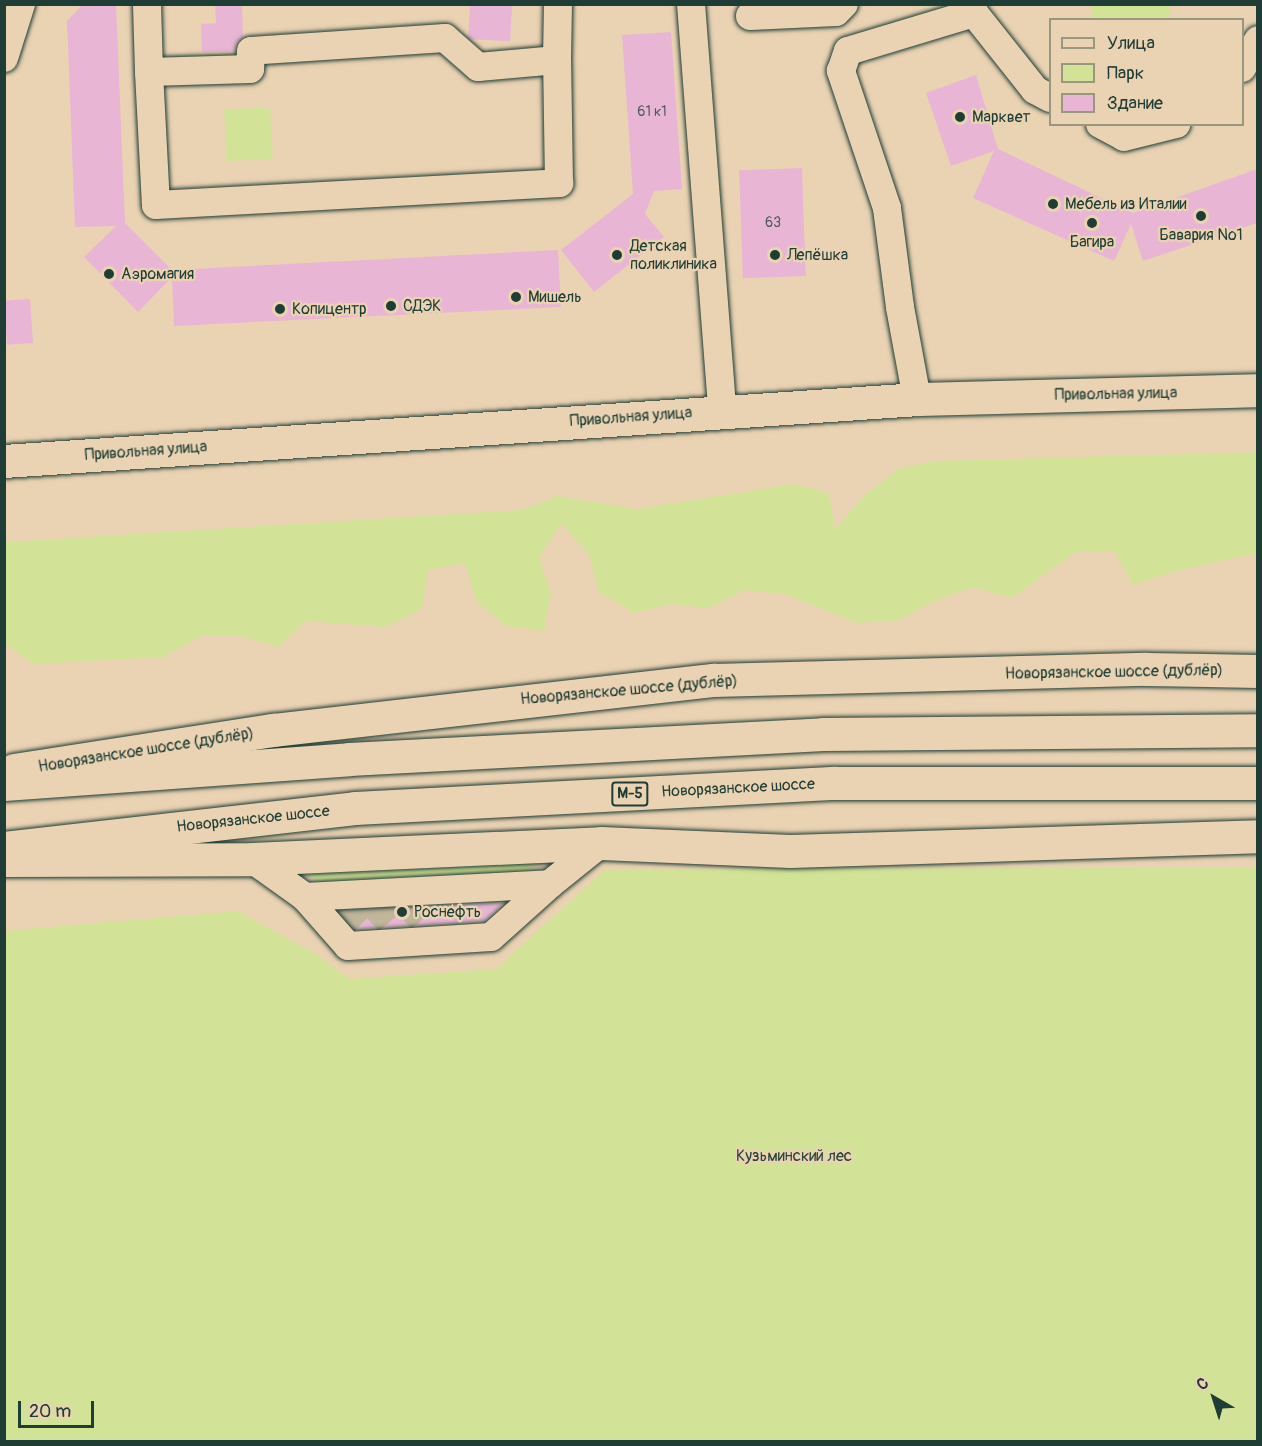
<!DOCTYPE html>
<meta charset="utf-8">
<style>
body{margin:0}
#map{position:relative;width:1262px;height:1446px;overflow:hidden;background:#ead3b3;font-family:Pangolin,sans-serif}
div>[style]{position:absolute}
.green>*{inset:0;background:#d2e397;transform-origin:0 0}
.building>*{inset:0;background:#e8b6d4;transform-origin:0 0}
.minor-tunnel>*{height:28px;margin-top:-14px;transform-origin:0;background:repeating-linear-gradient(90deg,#c1b59a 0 28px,transparent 0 42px)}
.roads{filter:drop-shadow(0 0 2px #1f3d34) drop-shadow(0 0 2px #1f3d34)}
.minor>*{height:28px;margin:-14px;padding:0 14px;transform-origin:14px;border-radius:14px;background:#ead3b3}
.major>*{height:33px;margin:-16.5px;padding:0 16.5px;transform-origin:16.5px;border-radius:16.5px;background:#ead3b3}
.highway>*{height:33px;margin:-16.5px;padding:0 16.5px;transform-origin:16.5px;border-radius:16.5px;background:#ead3b3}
.dots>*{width:16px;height:16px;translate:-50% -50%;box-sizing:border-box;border:3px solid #ead3b3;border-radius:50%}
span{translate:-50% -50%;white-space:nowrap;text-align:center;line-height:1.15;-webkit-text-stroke:4.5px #ead3b3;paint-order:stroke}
.number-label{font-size:14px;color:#515b5c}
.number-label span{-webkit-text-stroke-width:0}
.shield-label span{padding:2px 4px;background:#ead3b3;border:2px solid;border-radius:4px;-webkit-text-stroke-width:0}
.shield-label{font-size:15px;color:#1f3d34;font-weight:700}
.poi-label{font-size:16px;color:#1f3d34}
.left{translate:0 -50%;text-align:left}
.street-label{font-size:16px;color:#1f3d34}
.park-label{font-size:16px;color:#284539}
.frame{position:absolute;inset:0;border:6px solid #1f3d34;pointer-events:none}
.legend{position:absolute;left:1049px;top:18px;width:195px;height:108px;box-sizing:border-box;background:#ead3b3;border:2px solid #999780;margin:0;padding:8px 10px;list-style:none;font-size:18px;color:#1f3d34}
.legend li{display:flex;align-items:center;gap:12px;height:30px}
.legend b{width:30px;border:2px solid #999780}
.north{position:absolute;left:1184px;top:1368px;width:60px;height:60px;-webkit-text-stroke:4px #ead3b3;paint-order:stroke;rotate:321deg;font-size:16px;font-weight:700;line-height:24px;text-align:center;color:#1f3d34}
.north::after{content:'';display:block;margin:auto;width:21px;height:27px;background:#1f3d34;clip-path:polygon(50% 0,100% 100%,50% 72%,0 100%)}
.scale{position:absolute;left:18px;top:1401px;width:76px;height:27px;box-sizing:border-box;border:3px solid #1f3d34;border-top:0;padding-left:8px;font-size:18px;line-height:21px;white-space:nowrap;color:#1f3d34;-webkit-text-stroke:4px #ead3b3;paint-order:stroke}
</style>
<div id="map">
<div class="green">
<i style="left:1092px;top:5px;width:78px;height:17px"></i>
<i style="left:270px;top:107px;width:52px;height:46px;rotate:87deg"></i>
<i style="clip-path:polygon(1257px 452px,1258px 549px,1253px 554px,1175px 571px,1133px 585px,1115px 552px,1076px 552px,1012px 598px,974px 587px,936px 600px,899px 620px,858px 623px,784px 594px,744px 590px,709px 608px,671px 604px,634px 613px,599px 592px,589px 554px,561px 524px,539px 558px,551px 593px,544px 631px,506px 626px,476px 601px,465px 563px,428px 570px,422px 609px,385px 627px,306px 621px,278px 647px,241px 636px,201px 636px,163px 657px,33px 664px,5px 643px,5px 542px,522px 510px,557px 496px,637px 509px,794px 484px,829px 493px,835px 530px,865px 495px,900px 468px,937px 461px)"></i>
<i style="clip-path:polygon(544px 858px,523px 874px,319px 884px,309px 875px,309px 871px)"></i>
<i style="clip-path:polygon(1257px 868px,1257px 1441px,5px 1441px,5px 931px,238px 911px,319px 956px,349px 979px,496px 969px,606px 869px)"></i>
</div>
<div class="building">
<i style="clip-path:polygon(83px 4px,116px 4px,125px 223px,172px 270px,558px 250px,561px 307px,174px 326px,172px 277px,138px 312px,84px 257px,116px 226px,75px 227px,67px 21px)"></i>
<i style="clip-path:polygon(215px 4px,242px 4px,243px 37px,237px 42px,234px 51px,202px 52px,201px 24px,216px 23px)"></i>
<i style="left:470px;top:4px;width:42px;height:35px;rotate:3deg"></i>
<i style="clip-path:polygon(671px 32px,682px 189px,654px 191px,645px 214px,664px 237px,594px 292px,561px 250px,633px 194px,622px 35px)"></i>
<i style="clip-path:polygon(976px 75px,998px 149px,1133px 213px,1257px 169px,1257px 223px,1143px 261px,1131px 224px,1114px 261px,973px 198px,994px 151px,951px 166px,926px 93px)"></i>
<i style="left:802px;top:168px;width:108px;height:63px;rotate:88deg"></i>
<i style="left:30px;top:299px;width:44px;height:26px;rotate:86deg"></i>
<i style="clip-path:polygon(504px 903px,484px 921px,355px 929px,340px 912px,434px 907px,443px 916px,457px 905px)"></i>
</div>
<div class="minor-tunnel">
<i style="left:403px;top:899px;width:39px;rotate:48deg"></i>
<i style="left:371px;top:901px;width:38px;rotate:49deg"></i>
<i style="left:343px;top:903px;width:38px;rotate:47deg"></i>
</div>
<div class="roads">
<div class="minor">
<i style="left:147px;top:4px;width:68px;rotate:88.3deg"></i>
<i style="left:149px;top:72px;width:133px;rotate:87deg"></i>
<i style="left:156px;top:205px;width:404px;rotate:-3.1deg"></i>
<i style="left:559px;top:183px;width:123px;rotate:-90.9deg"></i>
<i style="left:557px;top:60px;width:79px;rotate:174.9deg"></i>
<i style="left:478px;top:67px;width:44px;rotate:-138.7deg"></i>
<i style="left:445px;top:38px;width:194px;rotate:176.2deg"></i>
<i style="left:251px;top:51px;width:18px;rotate:93deg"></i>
<i style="left:250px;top:69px;width:101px;rotate:178.3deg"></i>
<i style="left:691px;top:4px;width:407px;rotate:85.6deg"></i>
<i style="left:750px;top:16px;width:86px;rotate:-2.7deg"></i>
<i style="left:836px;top:12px;width:11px;rotate:-45deg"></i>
<i style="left:4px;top:58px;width:57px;rotate:-72.5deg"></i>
<i style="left:557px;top:60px;width:56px;rotate:-89deg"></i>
<i style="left:1242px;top:68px;width:32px;rotate:-60deg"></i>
<i style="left:1100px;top:124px;width:27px;rotate:28deg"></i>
<i style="left:1124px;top:137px;width:54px;rotate:-14deg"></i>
<i style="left:917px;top:399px;width:94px;rotate:-100.5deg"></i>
<i style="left:900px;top:307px;width:100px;rotate:-97.5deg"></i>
<i style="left:887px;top:208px;width:145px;rotate:-108.6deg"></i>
<i style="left:841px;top:71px;width:21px;rotate:-71deg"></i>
<i style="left:848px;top:51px;width:132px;rotate:-16.8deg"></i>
<i style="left:974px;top:13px;width:98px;rotate:51.6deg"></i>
<i style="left:1035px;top:90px;width:17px;rotate:28deg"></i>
<i style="left:252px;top:859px;width:65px;rotate:35.6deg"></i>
<i style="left:305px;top:897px;width:245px;rotate:-3deg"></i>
<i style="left:550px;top:884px;width:65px;rotate:-38.8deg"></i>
<i style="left:305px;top:897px;width:65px;rotate:48.7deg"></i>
<i style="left:348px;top:946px;width:143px;rotate:-3.6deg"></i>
<i style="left:491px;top:937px;width:79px;rotate:-41.9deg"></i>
</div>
<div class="major">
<i style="left:4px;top:461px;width:915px;rotate:-3.88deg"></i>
<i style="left:917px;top:399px;width:341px;rotate:-1.5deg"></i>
<i style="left:14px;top:770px;width:262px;rotate:-8.8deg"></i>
<i style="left:273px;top:730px;width:443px;rotate:-6.5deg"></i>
<i style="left:713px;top:680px;width:433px;rotate:-1.5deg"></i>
<i style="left:1146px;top:669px;width:112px;rotate:1deg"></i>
<i style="left:4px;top:860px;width:248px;rotate:-0.2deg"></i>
<i style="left:252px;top:859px;width:349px;rotate:-2.6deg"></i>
<i style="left:601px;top:843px;width:189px;rotate:2.4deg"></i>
<i style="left:790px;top:851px;width:468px;rotate:-1.8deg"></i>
</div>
<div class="highway">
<i style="left:4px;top:784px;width:346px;rotate:-4.1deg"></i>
<i style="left:349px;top:759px;width:475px;rotate:-3deg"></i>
<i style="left:823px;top:734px;width:435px;rotate:-0.5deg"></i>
<i style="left:4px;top:848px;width:353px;rotate:-6.5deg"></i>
<i style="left:355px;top:808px;width:481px;rotate:-3deg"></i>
<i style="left:835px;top:783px;width:423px"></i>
</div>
</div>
<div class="dots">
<i style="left:960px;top:117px;background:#1f3d34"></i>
<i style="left:1053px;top:204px;background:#1f3d34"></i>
<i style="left:1201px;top:216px;background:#1f3d34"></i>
<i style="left:1092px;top:223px;background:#1f3d34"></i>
<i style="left:617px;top:255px;background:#1f3d34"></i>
<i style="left:775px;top:255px;background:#1f3d34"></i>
<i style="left:109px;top:274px;background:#1f3d34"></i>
<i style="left:516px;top:297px;background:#1f3d34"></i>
<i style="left:391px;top:306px;background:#1f3d34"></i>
<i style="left:280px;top:309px;background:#1f3d34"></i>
<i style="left:402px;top:912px;background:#1f3d34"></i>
</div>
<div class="number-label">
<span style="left:652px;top:112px">61 к1</span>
<span style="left:773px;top:223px">63</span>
</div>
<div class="shield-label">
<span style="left:630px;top:794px">М-5</span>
</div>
<div class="poi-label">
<span class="left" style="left:972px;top:117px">Марквет</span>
<span class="left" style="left:1065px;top:204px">Мебель из Италии</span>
<span style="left:1201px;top:235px">Бавария №1</span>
<span style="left:1092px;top:242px">Багира</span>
<span class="left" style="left:630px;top:255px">Детская<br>поликлиника</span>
<span class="left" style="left:787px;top:255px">Лепёшка</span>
<span class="left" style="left:121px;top:274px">Аэромагия</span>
<span class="left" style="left:528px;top:297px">Мишель</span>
<span class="left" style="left:403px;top:306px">СДЭК</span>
<span class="left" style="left:292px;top:309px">Копицентр</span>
<span class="left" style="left:414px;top:912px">Роснефть</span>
</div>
<div class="street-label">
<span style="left:1116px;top:394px;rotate:-1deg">Привольная улица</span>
<span style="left:631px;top:417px;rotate:-4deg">Привольная улица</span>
<span style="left:146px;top:451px;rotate:-4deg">Привольная улица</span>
<span style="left:1114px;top:672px;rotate:-1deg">Новорязанское шоссе (дублёр)</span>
<span style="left:629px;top:690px;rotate:-5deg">Новорязанское шоссе (дублёр)</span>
<span style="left:146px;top:750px;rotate:-9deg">Новорязанское шоссе (дублёр)</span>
<span style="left:738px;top:788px;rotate:-3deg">Новорязанское шоссе</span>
<span style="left:253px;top:819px;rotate:-6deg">Новорязанское шоссе</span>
</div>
<div class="park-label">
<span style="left:794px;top:1156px">Кузьминский лес</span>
</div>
<div class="frame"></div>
<ul class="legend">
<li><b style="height:8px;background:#ead3b3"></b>Улица</li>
<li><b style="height:16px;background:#d2e397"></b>Парк</li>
<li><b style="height:16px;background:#e8b6d4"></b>Здание</li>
</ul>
<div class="north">С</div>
<div class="scale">20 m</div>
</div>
